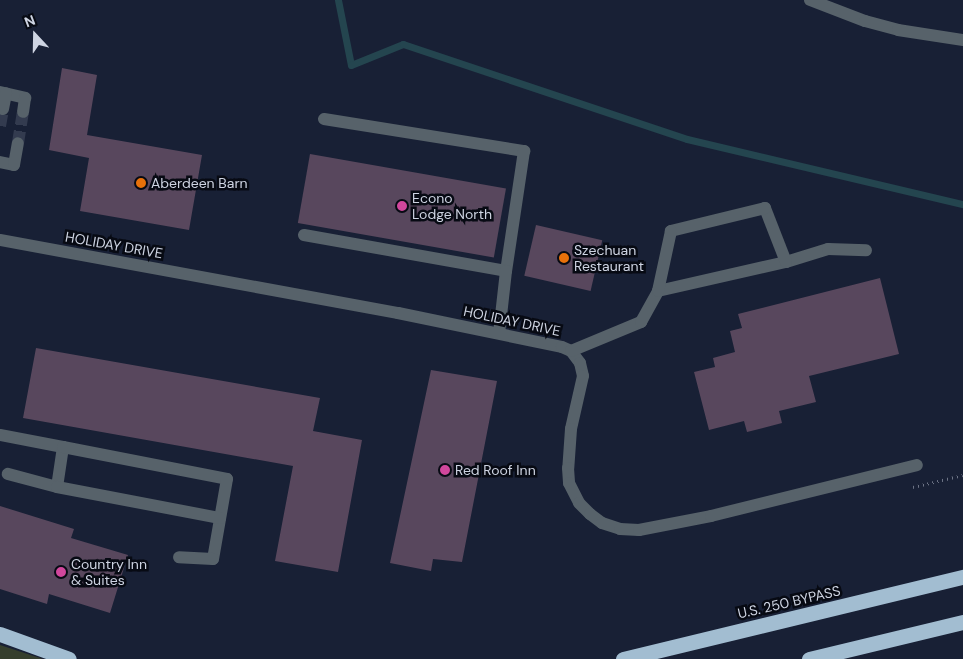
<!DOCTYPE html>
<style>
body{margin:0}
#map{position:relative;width:963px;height:659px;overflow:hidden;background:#182035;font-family:"DM Sans",sans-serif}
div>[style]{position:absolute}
.green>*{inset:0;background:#353e2d}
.stream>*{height:7px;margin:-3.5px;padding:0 3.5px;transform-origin:3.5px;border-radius:3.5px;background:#24454f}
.building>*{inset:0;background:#58475d;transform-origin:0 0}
.minor-tunnel>*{height:12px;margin-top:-6px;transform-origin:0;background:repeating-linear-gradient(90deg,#333b4f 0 12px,transparent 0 18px)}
.path>*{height:3px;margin-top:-1.5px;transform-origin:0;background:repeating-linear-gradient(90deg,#6d7486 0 1px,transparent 0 5px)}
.minor>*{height:12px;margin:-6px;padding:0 6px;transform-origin:6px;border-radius:6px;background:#57626a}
.highway>*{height:15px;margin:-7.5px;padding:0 7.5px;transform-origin:7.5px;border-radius:7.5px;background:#a2bdd1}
.dots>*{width:14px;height:14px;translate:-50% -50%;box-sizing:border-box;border:2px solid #070a13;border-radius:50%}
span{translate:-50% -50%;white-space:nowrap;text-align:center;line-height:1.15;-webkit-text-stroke:5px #070a13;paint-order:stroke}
.poi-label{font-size:14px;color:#ced4e2}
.left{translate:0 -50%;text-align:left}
.street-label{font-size:14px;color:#ced4e2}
.north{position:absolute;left:10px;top:10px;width:50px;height:50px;-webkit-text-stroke:4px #070a13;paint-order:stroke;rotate:339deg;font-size:14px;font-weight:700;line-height:20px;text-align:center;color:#ced4e2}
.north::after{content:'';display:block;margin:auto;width:18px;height:22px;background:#ced4e2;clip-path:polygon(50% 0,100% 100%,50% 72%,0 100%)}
</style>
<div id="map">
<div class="green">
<i style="clip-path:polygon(0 645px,40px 658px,42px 659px,0 659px)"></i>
</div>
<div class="stream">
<i style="left:338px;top:0;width:66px;rotate:78.7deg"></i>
<i style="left:351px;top:65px;width:56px;rotate:-22deg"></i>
<i style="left:403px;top:44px;width:299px;rotate:18.5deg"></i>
<i style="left:687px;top:139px;width:284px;rotate:13.3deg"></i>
</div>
<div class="building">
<i style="clip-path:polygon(62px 68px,97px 75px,87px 135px,202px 155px,189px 230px,80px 211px,89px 158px,49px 150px)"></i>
<i style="left:310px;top:154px;width:199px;height:70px;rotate:10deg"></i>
<i style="left:536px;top:225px;width:68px;height:52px;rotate:13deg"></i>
<i style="clip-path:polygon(880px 278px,899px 354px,809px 376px,816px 402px,779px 411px,782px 423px,747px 432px,744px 421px,709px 430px,694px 372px,715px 367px,713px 358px,735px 352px,730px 331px,742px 328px,738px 314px)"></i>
<i style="clip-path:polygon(36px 348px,320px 398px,313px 431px,362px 440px,338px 572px,275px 561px,293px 466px,23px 418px)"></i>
<i style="clip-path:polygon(431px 370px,497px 381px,462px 562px,433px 559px,431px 571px,390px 563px)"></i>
<i style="clip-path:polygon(0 506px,74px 529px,71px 538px,128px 555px,110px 613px,49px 594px,47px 604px,0 589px)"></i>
</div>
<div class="minor-tunnel">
<i style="left:0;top:126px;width:17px;rotate:-80deg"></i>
<i style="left:18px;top:143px;width:31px;rotate:-81deg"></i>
</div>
<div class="path">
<i style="left:913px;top:487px;width:51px;rotate:-13.5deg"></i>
</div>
<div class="minor">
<i style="left:810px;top:0;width:59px;rotate:20.9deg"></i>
<i style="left:865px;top:21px;width:34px;rotate:15deg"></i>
<i style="left:898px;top:30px;width:66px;rotate:8.7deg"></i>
<i style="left:0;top:92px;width:26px;rotate:13deg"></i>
<i style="left:25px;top:98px;width:14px;rotate:98deg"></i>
<i style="left:3px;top:109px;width:16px;rotate:-79deg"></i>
<i style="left:324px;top:119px;width:203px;rotate:9.1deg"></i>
<i style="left:524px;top:151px;width:121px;rotate:98.5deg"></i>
<i style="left:0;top:162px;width:14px;rotate:12deg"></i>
<i style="left:14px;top:165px;width:22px;rotate:-80deg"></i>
<i style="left:304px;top:235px;width:205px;rotate:10.1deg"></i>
<i style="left:506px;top:271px;width:62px;rotate:96.4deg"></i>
<i style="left:0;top:240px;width:405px;rotate:10.4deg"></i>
<i style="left:398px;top:313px;width:167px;rotate:11.7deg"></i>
<i style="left:562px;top:347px;width:10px;rotate:24deg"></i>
<i style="left:571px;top:351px;width:15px;rotate:53deg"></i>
<i style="left:580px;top:363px;width:13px;rotate:77deg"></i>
<i style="left:583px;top:376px;width:54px;rotate:102.8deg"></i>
<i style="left:571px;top:429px;width:39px;rotate:94deg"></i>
<i style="left:568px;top:468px;width:15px;rotate:86deg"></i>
<i style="left:569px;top:483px;width:22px;rotate:63deg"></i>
<i style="left:579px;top:503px;width:16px;rotate:45deg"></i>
<i style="left:590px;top:514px;width:15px;rotate:37deg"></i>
<i style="left:602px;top:523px;width:19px;rotate:18deg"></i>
<i style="left:620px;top:529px;width:19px;rotate:3deg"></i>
<i style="left:639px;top:530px;width:73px;rotate:-11deg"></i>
<i style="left:711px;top:516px;width:212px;rotate:-13.9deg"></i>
<i style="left:786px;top:262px;width:44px;rotate:-17.2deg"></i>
<i style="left:828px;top:249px;width:38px;rotate:2deg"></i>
<i style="left:571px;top:351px;width:76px;rotate:-22.5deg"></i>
<i style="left:641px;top:322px;width:35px;rotate:-61deg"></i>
<i style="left:658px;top:291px;width:131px;rotate:-12.8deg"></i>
<i style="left:786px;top:262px;width:58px;rotate:-111.3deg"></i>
<i style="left:765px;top:208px;width:97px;rotate:166.3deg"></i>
<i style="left:671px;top:231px;width:61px;rotate:102.2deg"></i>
<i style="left:0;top:435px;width:64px;rotate:10.8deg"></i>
<i style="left:63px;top:447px;width:40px;rotate:98.5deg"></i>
<i style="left:57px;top:487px;width:51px;rotate:-165.1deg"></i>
<i style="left:63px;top:447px;width:167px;rotate:11deg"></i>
<i style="left:227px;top:479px;width:81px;rotate:99.9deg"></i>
<i style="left:213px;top:559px;width:34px;rotate:-177deg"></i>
<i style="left:57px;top:487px;width:166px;rotate:10.8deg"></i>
</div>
<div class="highway">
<i style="left:0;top:634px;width:73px;rotate:19.9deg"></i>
<i style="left:623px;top:659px;width:350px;rotate:-13.6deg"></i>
<i style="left:809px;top:659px;width:158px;rotate:-13.5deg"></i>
</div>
<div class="dots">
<i style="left:141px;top:183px;background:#e8710a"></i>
<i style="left:402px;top:206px;background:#d1479c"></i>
<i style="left:564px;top:258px;background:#e8710a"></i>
<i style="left:445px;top:470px;background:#d1479c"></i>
<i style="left:61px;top:572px;background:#d1479c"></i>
</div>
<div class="poi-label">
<span class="left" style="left:151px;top:183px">Aberdeen Barn</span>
<span class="left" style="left:412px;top:206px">Econo<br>Lodge North</span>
<span class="left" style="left:574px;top:258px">Szechuan<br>Restaurant</span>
<span class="left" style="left:455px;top:470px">Red Roof Inn</span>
<span class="left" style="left:71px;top:572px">Country Inn<br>&amp; Suites</span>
</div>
<div class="street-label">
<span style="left:114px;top:245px;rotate:10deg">HOLIDAY DRIVE</span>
<span style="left:512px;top:321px;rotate:12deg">HOLIDAY DRIVE</span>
<span style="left:789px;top:602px;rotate:-13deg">U.S. 250 BYPASS</span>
</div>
<div class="north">N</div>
</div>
